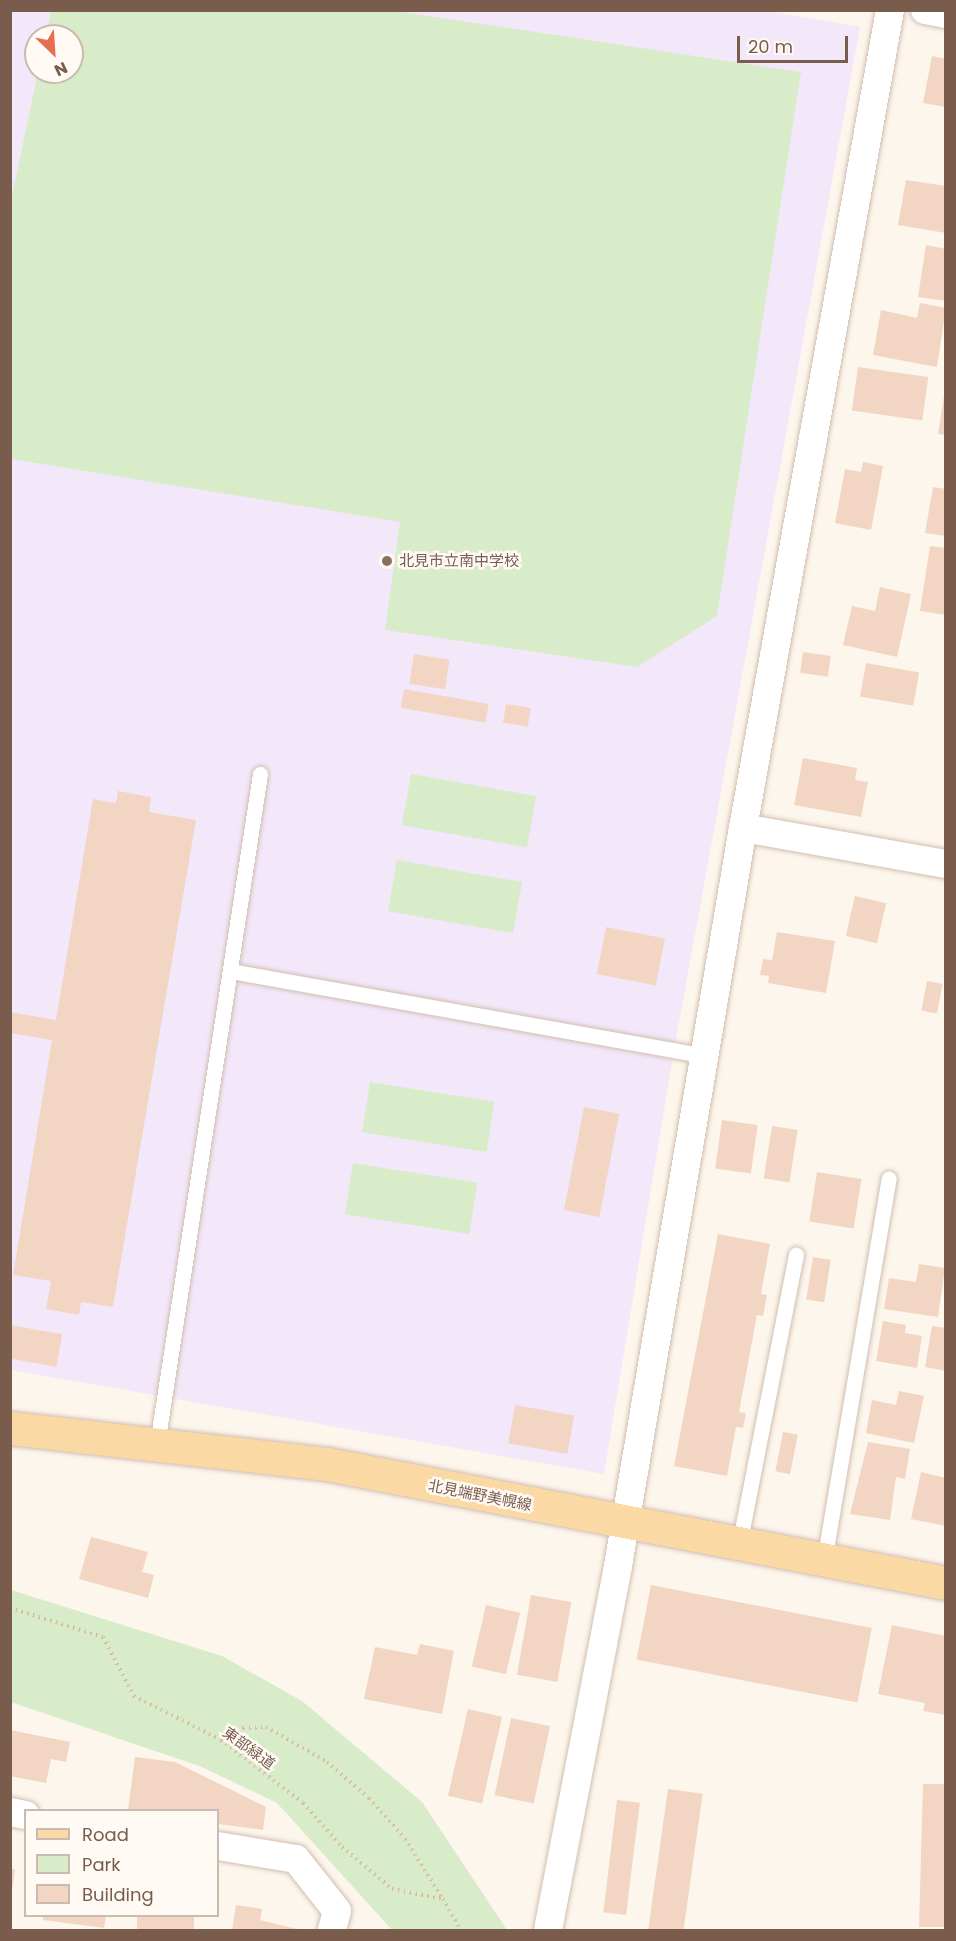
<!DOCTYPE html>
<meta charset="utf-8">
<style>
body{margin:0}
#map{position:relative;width:956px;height:1941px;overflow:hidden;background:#fdf6ec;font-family:Poppins,"Noto Sans JP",sans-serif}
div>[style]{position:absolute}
.education>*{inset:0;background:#f3e8fa}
.green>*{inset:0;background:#d8ecc9;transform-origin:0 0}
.building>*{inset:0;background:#f3d5c3;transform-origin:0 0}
.path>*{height:4px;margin-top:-2px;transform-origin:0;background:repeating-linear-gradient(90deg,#d9b8a5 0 1.5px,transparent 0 6px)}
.roads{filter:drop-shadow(0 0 2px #d1beb0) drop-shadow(0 0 2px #d1beb0)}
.service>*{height:15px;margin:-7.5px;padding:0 7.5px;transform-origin:7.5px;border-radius:7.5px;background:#fff}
.minor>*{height:28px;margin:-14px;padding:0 14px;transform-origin:14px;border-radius:14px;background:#fff}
.primary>*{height:33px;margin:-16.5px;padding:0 16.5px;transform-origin:16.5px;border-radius:16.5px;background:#fbd9a5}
.dots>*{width:16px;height:16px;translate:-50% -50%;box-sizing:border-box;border:3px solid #fffaf3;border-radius:50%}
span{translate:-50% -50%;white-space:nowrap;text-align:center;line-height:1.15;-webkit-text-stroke:5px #fffaf3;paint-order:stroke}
.education-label{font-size:15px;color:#785e54}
.left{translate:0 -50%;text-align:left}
.street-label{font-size:15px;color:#7a5c4d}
.frame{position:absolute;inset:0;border:12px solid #7a5c4d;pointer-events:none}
.legend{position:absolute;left:24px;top:1809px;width:195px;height:108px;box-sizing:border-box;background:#fffaf3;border:2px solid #cabbb1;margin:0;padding:8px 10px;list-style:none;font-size:18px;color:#7a5c4d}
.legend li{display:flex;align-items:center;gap:12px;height:30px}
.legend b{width:30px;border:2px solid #cabbb1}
.north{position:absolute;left:24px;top:24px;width:60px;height:60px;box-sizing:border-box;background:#fffaf3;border:2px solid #cabbb1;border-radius:50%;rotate:155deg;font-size:16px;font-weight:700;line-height:24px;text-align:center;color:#7a5c4d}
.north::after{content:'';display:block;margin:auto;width:21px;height:27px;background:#e76f51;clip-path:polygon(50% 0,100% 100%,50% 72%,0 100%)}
.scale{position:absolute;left:737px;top:36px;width:111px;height:27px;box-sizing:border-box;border:3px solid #7a5c4d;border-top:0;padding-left:8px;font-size:18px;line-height:21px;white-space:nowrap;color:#7a5c4d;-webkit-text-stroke:4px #fffaf3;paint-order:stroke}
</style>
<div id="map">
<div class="education">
<i style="clip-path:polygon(evenodd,762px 10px,860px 27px,674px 1050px,604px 1474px,11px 1370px,10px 11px,762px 10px,36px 36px,72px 36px,72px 72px,36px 72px,36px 36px)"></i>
</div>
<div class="green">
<i style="clip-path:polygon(51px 11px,396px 11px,801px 72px,717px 616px,637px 667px,385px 630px,400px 522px,11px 459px,11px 201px,38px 72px,72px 72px,72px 36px,46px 36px)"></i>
<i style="left:411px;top:774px;width:127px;height:52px;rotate:10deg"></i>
<i style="left:397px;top:860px;width:127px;height:52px;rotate:10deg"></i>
<i style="left:370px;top:1082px;width:126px;height:51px;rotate:9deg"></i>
<i style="left:353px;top:1163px;width:126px;height:52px;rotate:9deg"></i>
<i style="clip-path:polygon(11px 1590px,222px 1656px,302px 1701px,422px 1802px,507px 1930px,392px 1930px,277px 1803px,202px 1767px,11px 1702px)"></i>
</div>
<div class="building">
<i style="clip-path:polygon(932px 56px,946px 59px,946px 107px,923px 103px)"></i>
<i style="clip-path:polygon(906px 180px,946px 186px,946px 233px,898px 225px)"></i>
<i style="clip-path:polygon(926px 245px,946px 249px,946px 301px,918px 297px)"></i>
<i style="clip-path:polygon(920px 303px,946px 308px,937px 367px,873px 355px,881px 310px,917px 318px)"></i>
<i style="left:858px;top:367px;width:71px;height:44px;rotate:8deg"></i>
<i style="clip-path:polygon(944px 396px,946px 396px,946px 435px,938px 434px)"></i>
<i style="clip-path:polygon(863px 462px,883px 466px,871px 530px,835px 523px,845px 469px,861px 472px)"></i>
<i style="clip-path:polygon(933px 487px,946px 489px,946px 536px,925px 533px)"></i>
<i style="clip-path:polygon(930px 546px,946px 548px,946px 615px,920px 611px)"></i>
<i style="clip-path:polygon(880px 587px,911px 594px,897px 657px,843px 645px,852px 606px,875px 611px)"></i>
<i style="left:803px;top:652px;width:28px;height:21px;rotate:8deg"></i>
<i style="left:414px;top:654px;width:36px;height:30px;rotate:9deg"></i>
<i style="left:866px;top:663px;width:54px;height:34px;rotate:10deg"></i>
<i style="left:404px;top:689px;width:86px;height:19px;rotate:10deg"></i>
<i style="left:506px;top:704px;width:25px;height:19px;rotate:9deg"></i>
<i style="clip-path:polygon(803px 758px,857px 768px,855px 780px,868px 782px,861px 817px,794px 805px)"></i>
<i style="clip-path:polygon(118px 791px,151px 797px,149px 812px,196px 820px,113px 1307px,81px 1302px,79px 1315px,46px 1309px,51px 1281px,13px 1275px,52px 1040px,10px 1033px,10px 1012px,56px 1020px,93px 799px,116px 803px)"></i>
<i style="left:855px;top:896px;width:32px;height:41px;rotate:13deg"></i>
<i style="left:606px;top:927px;width:60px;height:48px;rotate:11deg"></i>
<i style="clip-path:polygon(777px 932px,835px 941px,826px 993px,768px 983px,769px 976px,760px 975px,763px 959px,772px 960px)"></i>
<i style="left:927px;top:981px;width:16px;height:30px;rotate:11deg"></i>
<i style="left:584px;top:1107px;width:36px;height:105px;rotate:11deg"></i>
<i style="left:722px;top:1120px;width:36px;height:49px;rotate:8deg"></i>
<i style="left:772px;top:1126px;width:26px;height:53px;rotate:9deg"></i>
<i style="left:817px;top:1172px;width:45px;height:50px;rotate:9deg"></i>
<i style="clip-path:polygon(718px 1234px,770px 1244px,761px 1294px,767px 1295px,763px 1316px,757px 1315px,739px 1412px,746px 1413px,743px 1428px,736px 1427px,727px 1476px,674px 1466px)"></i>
<i style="left:813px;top:1257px;width:18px;height:43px;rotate:9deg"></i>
<i style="clip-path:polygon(919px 1264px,945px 1268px,938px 1317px,884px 1309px,889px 1278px,916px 1282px)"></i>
<i style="clip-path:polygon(883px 1321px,906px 1325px,905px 1333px,922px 1336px,917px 1368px,876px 1361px)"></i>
<i style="left:10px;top:1325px;width:53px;height:33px;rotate:10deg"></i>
<i style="clip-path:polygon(932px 1326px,946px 1328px,946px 1371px,925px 1367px)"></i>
<i style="clip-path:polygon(899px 1391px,924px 1396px,914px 1443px,866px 1433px,872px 1400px,896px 1405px)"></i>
<i style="left:515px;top:1405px;width:60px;height:39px;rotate:10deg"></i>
<i style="left:783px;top:1432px;width:15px;height:40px;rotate:11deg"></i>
<i style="clip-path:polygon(868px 1442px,910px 1449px,905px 1479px,896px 1477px,890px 1520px,850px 1514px)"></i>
<i style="clip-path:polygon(921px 1472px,946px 1478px,946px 1526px,911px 1519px)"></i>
<i style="clip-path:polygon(91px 1537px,148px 1552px,142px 1572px,154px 1575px,148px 1598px,79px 1579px)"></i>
<i style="left:651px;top:1585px;width:225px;height:76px;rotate:11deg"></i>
<i style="left:531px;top:1595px;width:41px;height:81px;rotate:10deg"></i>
<i style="left:486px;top:1605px;width:35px;height:63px;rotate:13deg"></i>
<i style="clip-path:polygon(892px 1625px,946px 1636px,946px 1715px,923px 1711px,925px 1703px,878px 1694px)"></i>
<i style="clip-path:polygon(420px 1644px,454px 1651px,442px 1714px,364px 1699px,375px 1647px,417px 1655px)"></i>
<i style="left:468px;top:1709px;width:35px;height:89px;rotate:13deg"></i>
<i style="left:511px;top:1718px;width:40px;height:79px;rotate:12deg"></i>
<i style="clip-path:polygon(10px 1730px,70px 1742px,66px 1762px,51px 1759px,46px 1783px,10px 1776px)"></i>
<i style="clip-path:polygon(135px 1757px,175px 1762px,266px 1807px,263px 1830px,218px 1824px,218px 1810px,128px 1810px)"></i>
<i style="clip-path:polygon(923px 1784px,946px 1784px,946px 1927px,919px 1927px)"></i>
<i style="left:668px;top:1789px;width:35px;height:143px;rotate:8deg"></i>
<i style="left:617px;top:1800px;width:23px;height:113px;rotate:7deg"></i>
<i style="clip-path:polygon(10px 1869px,15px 1869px,12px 1891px,10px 1891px)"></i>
<i style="clip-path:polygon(236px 1905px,262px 1909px,260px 1920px,301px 1930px,232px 1930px)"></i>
<i style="clip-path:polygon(43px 1916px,106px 1916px,104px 1928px,43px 1920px)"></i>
<i style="left:137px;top:1916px;width:57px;height:14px"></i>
</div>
<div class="path">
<i style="left:10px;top:1608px;width:97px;rotate:17.3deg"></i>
<i style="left:103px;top:1637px;width:67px;rotate:62.3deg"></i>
<i style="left:134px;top:1696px;width:97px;rotate:26.8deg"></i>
<i style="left:221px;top:1740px;width:103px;rotate:37.5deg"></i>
<i style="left:303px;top:1803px;width:59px;rotate:48.4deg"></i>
<i style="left:342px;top:1847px;width:65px;rotate:40deg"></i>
<i style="left:392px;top:1889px;width:52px;rotate:11.1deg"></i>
<i style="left:443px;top:1899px;width:36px;rotate:60deg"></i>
<i style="left:221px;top:1740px;width:25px;rotate:-29deg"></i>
<i style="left:243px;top:1728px;width:23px;rotate:-2deg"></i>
<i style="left:266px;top:1727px;width:70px;rotate:29.8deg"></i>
<i style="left:327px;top:1762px;width:55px;rotate:40.6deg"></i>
<i style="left:369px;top:1798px;width:55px;rotate:48.7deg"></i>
<i style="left:405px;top:1839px;width:71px;rotate:57.7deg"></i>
</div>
<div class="roads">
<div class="service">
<i style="left:230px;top:971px;width:483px;rotate:10.1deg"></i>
<i style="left:157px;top:1444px;width:678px;rotate:-81.26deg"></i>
<i style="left:739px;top:1545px;width:296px;rotate:-78.9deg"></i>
<i style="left:824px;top:1561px;width:388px;rotate:-80.4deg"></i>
</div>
<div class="minor">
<i style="left:925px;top:10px;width:21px;rotate:11deg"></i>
<i style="left:743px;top:828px;width:206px;rotate:10.1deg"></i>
<i style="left:10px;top:1812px;width:16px;rotate:11deg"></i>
<i style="left:218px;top:1846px;width:79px;rotate:9.5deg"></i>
<i style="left:296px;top:1859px;width:66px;rotate:51.7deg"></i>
<i style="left:337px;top:1911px;width:20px;rotate:105deg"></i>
<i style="left:548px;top:1930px;width:371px;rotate:-79.1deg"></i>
<i style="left:618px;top:1566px;width:749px;rotate:-80.39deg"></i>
<i style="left:743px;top:828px;width:831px;rotate:-79.81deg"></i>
</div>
<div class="primary">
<i style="left:10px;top:1428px;width:319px;rotate:6.5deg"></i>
<i style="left:327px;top:1464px;width:630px;rotate:10.88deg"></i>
</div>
</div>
<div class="dots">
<i style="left:387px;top:561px;background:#8d6e63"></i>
</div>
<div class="education-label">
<span class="left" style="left:399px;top:561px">北見市立南中学校</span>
</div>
<div class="street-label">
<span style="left:480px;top:1495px;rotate:11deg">北見端野美幌線</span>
<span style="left:249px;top:1748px;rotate:36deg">東部緑道</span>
</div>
<div class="frame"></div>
<ul class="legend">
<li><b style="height:8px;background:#fbd9a5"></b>Road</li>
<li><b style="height:16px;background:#d8ecc9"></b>Park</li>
<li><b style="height:16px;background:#f3d5c3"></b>Building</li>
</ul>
<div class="north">N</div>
<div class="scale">20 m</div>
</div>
